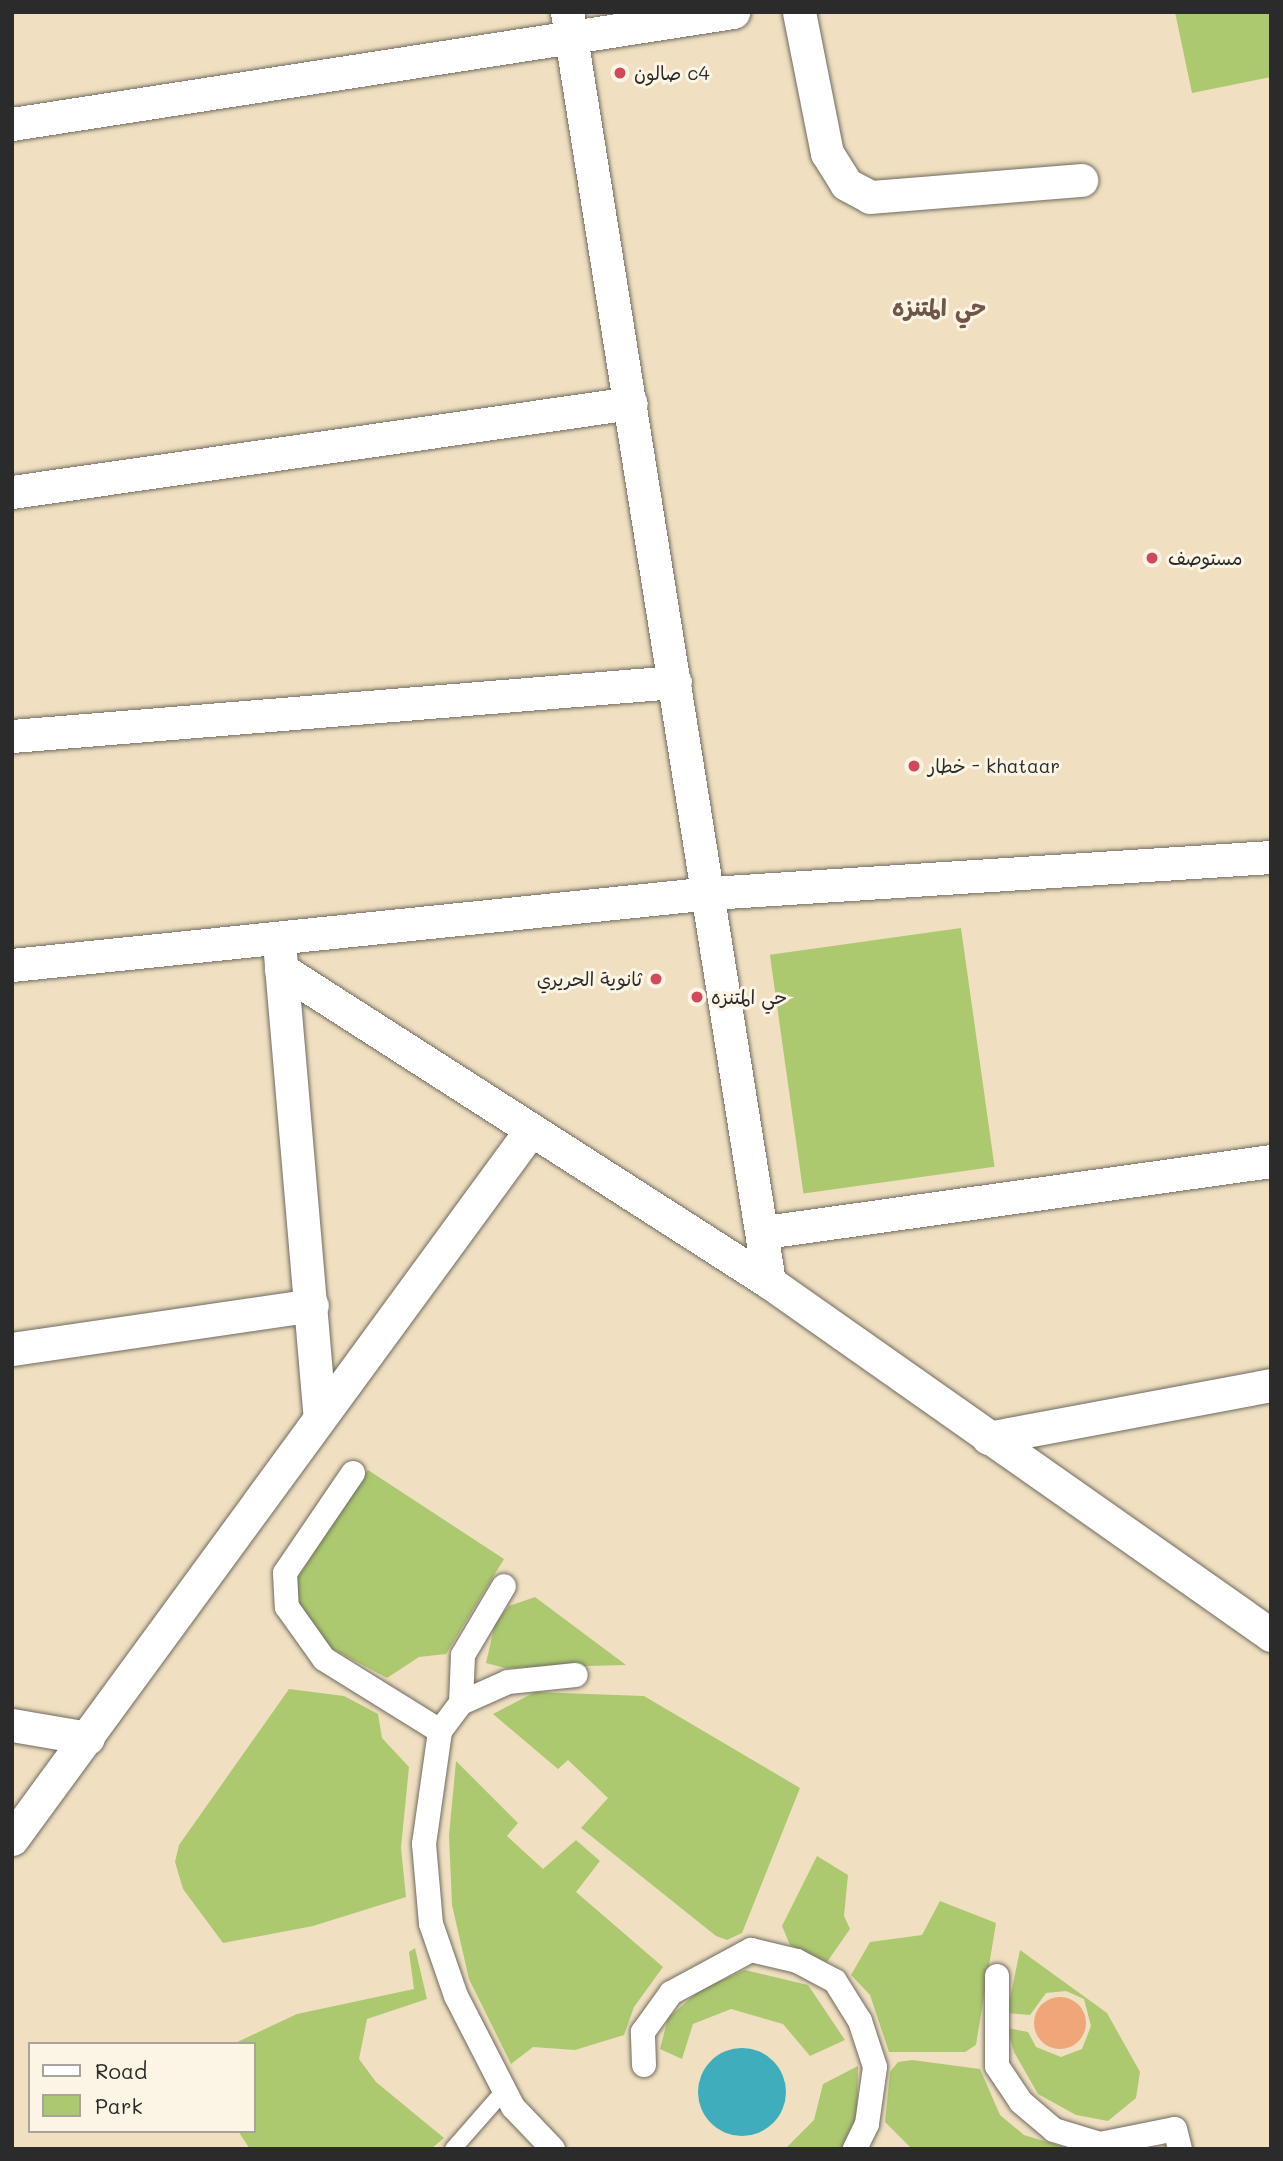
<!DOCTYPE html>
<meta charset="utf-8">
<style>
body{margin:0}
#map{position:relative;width:1283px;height:2161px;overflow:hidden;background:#f0e0c1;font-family:Mali,"Playpen Sans Arabic",sans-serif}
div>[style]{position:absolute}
.green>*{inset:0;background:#acc96f;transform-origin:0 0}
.water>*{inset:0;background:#40adbd}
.round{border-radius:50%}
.building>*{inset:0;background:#efa678}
.roads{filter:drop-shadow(0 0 2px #706a60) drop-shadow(0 0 2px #706a60)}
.service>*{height:16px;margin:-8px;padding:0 8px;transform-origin:8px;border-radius:8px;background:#fff}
.pedestrian>*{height:24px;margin:-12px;padding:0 12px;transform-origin:12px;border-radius:12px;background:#fff}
.minor>*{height:33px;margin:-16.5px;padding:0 16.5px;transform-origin:16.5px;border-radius:16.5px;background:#fff}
.dots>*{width:19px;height:19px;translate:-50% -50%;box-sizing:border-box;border:4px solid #fcf5e5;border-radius:50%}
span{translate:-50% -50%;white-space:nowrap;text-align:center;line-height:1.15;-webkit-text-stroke:6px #fcf5e5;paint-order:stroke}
.poi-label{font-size:19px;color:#2b2b2b}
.left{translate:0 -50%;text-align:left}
.right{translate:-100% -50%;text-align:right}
.quarter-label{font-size:23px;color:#705646;font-weight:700}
.frame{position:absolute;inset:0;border:14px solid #2b2b2b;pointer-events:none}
.legend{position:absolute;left:28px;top:2042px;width:228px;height:91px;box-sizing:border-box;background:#fcf5e5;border:2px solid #a8a49b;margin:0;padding:9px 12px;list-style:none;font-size:21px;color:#2b2b2b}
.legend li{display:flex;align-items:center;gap:14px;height:35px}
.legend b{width:35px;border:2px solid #a8a49b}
</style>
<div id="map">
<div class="green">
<i style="clip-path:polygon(1175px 12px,1271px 12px,1271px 77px,1192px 93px)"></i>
<i style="left:961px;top:928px;width:241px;height:193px;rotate:82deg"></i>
<i style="clip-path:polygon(368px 1470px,504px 1559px,446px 1654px,419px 1657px,387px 1678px,327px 1646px,300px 1612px,295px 1591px,298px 1577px)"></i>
<i style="clip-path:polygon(535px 1597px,626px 1665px,505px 1668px,486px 1663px,495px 1624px,509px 1606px)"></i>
<i style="clip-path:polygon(289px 1689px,344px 1696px,378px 1714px,382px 1738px,409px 1767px,401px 1848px,406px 1897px,313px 1926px,223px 1943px,183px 1889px,175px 1862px,179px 1845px)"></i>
<i style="clip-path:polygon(535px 1692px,644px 1696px,800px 1788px,742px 1933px,727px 1940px,716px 1936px,581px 1828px,608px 1798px,568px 1760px,558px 1769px,493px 1714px)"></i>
<i style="clip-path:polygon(456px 1761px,518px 1823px,507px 1836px,543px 1869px,576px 1840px,600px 1861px,576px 1892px,663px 1967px,634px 2007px,624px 2035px,575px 2050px,533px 2047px,511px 2064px,469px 1979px,452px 1905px,449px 1835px)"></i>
<i style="clip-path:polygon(817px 1856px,848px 1875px,844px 1916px,850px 1929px,827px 1962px,790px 1945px,782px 1926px)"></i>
<i style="clip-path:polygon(940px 1901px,996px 1923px,976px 2045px,965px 2052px,889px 2052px,870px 1995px,851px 1975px,870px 1942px,922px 1935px)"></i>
<i style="clip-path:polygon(415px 1948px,427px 1999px,367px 2019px,359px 2059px,376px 2082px,444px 2138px,431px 2149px,250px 2149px,238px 2131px,254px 2131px,254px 2044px,233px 2044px,297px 2014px,414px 1989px,409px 1952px)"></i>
<i style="clip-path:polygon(1020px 1950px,1107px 2013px,1140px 2072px,1136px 2098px,1108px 2121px,1076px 2115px,1038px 2094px,1014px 2052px,1007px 2028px,1028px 2032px,1036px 2047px,1061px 2057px,1082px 2049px,1091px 2026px,1084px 1999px,1066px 1991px,1046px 1993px,1030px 2015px,1007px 2013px)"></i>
<i style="clip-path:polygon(745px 1970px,808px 1985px,845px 2040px,810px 2056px,783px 2024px,731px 2009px,693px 2024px,682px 2059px,660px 2049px,668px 2018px,700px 1990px)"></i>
<i style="clip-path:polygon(912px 2060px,980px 2069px,1000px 2115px,1024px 2135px,1070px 2149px,912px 2149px,885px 2122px,890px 2072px,898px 2062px)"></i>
<i style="clip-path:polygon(858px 2066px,857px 2115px,841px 2149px,785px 2149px,814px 2120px,823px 2084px)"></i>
</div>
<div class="water">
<i class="round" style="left:698px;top:2048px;width:88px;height:88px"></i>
</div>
<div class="building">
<i class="round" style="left:1034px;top:1997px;width:52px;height:52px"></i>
</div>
<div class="roads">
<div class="service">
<i style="left:453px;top:2149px;width:77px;rotate:-48.7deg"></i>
</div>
<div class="pedestrian">
<i style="left:353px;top:1473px;width:121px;rotate:124.2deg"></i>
<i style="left:285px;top:1573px;width:34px;rotate:87deg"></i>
<i style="left:287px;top:1607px;width:64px;rotate:54.6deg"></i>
<i style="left:324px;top:1659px;width:137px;rotate:31.8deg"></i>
<i style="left:461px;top:1703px;width:48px;rotate:-87.6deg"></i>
<i style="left:463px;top:1655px;width:80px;rotate:-59.3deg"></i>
<i style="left:997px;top:1976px;width:90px;rotate:90deg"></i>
<i style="left:997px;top:2066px;width:43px;rotate:56.3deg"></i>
<i style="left:1021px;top:2102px;width:43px;rotate:40.3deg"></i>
<i style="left:1054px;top:2130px;width:48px;rotate:16.9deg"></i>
<i style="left:1100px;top:2144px;width:76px;rotate:-11.3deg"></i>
<i style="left:1175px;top:2129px;width:21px;rotate:76deg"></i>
<i style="left:644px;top:2065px;width:33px;rotate:-92deg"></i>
<i style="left:643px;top:2032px;width:48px;rotate:-54.3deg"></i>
<i style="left:671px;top:1993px;width:91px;rotate:-28.3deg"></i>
<i style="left:751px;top:1950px;width:47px;rotate:13.4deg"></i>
<i style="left:797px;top:1961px;width:43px;rotate:27.8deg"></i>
<i style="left:835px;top:1981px;width:47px;rotate:58deg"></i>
<i style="left:860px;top:2021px;width:48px;rotate:71.9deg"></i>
<i style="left:875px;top:2067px;width:58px;rotate:98deg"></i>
<i style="left:867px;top:2124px;width:28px;rotate:116deg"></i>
<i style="left:553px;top:2149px;width:58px;rotate:-133.6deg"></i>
<i style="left:513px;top:2107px;width:125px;rotate:-117.2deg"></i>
<i style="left:456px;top:1996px;width:76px;rotate:-109.1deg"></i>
<i style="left:431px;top:1924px;width:80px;rotate:-95deg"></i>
<i style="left:424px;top:1844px;width:114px;rotate:-81.9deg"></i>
<i style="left:440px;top:1731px;width:35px;rotate:-53deg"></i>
<i style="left:461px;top:1703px;width:51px;rotate:-24.1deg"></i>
<i style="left:508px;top:1682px;width:68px;rotate:-5.9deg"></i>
</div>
<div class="minor">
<i style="left:567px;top:12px;width:1286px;rotate:80.96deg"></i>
<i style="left:769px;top:1282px;width:614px;rotate:35.11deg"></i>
<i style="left:799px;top:12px;width:144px;rotate:78.8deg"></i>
<i style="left:827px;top:153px;width:36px;rotate:58deg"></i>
<i style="left:846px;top:184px;width:27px;rotate:28deg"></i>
<i style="left:870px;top:197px;width:212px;rotate:-4.6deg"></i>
<i style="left:12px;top:124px;width:730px;rotate:-8.83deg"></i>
<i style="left:12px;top:492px;width:625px;rotate:-8.18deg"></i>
<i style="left:12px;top:736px;width:665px;rotate:-4.66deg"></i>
<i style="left:280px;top:954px;width:461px;rotate:85.1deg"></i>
<i style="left:12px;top:965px;width:703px;rotate:-5.88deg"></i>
<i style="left:711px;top:893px;width:561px;rotate:-3.68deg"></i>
<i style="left:281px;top:969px;width:580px;rotate:32.68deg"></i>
<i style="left:765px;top:1232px;width:511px;rotate:-7.99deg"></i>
<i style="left:12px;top:1349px;width:303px;rotate:-8.3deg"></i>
<i style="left:988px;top:1438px;width:288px;rotate:-10.6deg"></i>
<i style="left:12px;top:1725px;width:77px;rotate:9.7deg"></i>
<i style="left:12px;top:1839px;width:879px;rotate:-53.8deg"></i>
</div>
</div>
<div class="dots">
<i style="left:620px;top:73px;background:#d1495b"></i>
<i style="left:1152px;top:558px;background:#d1495b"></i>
<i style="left:914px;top:766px;background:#d1495b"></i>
<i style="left:656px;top:979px;background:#d1495b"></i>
<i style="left:697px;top:997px;background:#d1495b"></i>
</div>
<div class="poi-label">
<span class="left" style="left:634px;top:73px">صالون c4</span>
<span class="left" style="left:1168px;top:558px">مستوصف</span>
<span class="left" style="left:928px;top:766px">خطار - khataar</span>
<span class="right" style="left:642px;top:979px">ثانوية الحريري</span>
<span class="left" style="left:711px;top:997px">حي المتنزه</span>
</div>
<div class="quarter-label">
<span style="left:939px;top:307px">حي المتنزه</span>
</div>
<div class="frame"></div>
<ul class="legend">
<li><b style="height:9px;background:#fff"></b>Road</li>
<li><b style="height:19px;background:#acc96f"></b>Park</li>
</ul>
</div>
